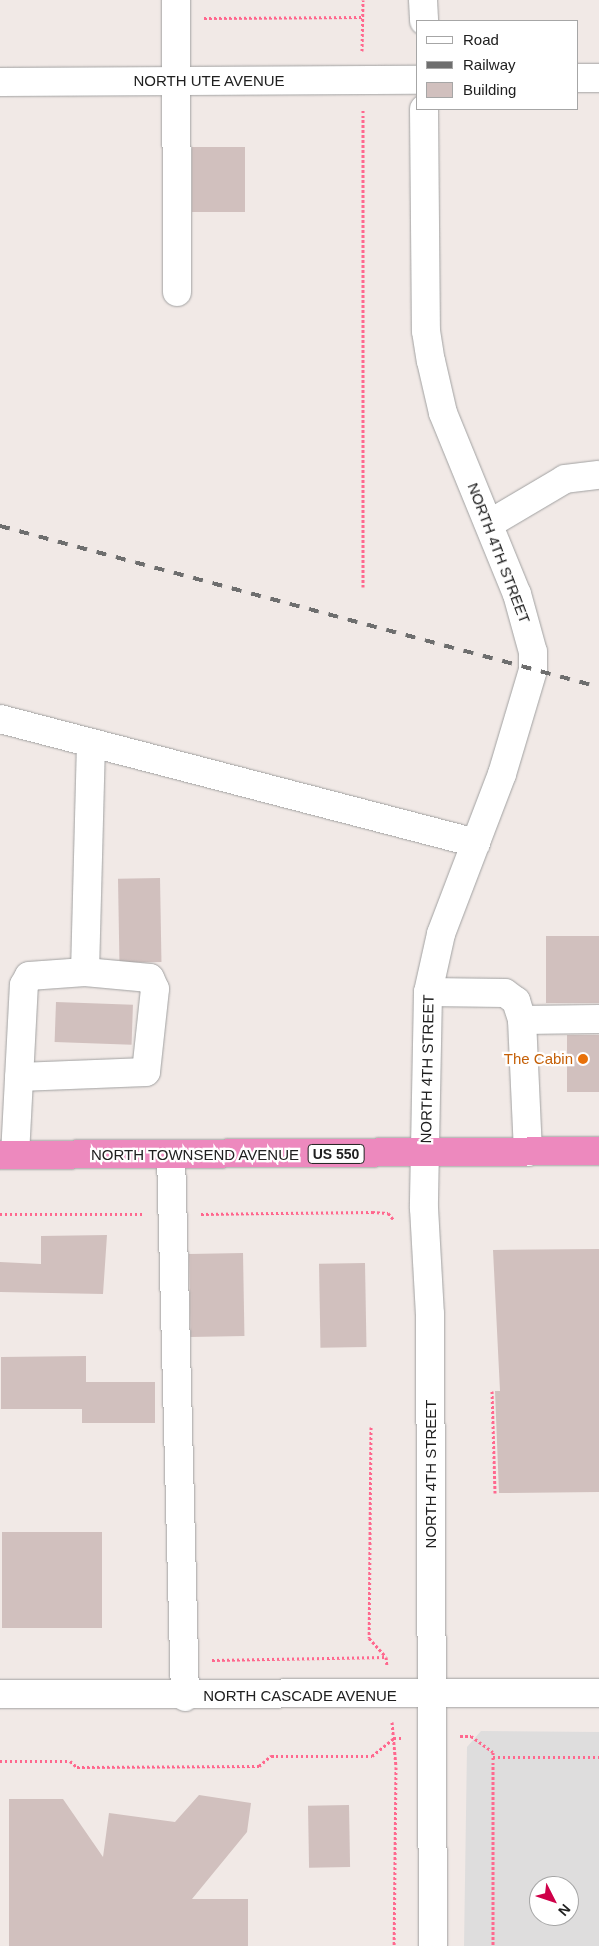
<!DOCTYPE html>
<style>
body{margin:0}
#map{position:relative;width:599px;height:1946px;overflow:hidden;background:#f1e9e6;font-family:Arial,sans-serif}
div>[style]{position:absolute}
.residential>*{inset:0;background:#dedddd}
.building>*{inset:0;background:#d1c0be;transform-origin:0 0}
.path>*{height:3px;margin-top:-1.5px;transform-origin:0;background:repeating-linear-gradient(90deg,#ff688e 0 2.5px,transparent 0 5px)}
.roads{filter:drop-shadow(0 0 1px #a1a1a1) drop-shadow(0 0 1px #a1a1a1)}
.minor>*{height:28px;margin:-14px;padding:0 14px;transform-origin:14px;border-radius:14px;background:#fff}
.highway>*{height:28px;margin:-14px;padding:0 14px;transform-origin:14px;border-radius:14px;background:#ed89be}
.rail>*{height:4px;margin-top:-2px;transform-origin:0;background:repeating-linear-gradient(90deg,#6e6e6e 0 10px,transparent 0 20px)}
.dots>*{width:14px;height:14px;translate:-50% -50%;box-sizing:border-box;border:2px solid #fff;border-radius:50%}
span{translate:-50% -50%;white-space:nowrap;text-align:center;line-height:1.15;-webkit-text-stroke:4.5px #fff;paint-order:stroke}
.shield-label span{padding:1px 4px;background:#fff;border:1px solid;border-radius:4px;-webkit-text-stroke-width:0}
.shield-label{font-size:14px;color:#202020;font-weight:700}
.street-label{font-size:15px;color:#202020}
.food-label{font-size:15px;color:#c56008}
.right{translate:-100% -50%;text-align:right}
.legend{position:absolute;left:416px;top:20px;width:162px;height:90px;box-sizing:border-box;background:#fff;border:1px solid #a6a6a6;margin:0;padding:6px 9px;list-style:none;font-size:15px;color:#202020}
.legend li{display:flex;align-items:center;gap:10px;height:25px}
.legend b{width:25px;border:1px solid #a6a6a6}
.north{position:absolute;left:529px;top:1876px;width:50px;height:50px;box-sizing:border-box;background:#fff;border:1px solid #a6a6a6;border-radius:50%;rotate:131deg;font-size:14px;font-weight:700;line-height:20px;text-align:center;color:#202020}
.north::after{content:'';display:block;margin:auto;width:18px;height:22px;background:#cf0049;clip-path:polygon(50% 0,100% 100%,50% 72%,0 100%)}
</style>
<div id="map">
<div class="residential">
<i style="clip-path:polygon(evenodd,481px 1731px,599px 1732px,599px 1946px,464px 1946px,467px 1747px,481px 1731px,539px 1886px,569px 1886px,569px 1916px,539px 1916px,539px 1886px)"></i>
</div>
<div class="building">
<i style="left:192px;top:147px;width:53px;height:65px"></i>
<i style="left:160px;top:878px;width:84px;height:42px;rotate:89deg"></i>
<i style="left:599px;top:936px;width:67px;height:53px;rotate:90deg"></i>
<i style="left:56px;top:1002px;width:77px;height:40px;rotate:2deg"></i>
<i style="left:567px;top:1035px;width:32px;height:57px"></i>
<i style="clip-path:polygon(107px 1235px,103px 1294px,0 1292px,0 1262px,41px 1264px,41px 1236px)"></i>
<i style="clip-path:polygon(599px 1249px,599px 1492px,499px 1493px,495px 1391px,500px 1391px,493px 1250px)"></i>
<i style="left:243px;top:1253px;width:83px;height:54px;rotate:89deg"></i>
<i style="left:365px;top:1263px;width:84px;height:46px;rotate:89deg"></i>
<i style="clip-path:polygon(86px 1356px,86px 1382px,155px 1382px,155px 1423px,82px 1423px,82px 1409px,1px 1409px,1px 1357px)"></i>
<i style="left:2px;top:1532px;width:100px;height:96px"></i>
<i style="clip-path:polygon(199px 1795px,251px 1803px,247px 1832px,192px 1899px,248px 1899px,248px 1946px,9px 1946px,9px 1799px,63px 1799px,103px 1857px,109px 1813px,175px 1822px)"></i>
<i style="left:349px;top:1805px;width:62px;height:41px;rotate:89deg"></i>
</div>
<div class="path">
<i style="left:204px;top:18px;width:159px;rotate:-0.4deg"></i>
<i style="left:362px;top:51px;width:51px;rotate:-88.9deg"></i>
<i style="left:363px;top:110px;width:477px;rotate:90deg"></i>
<i style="left:0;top:1214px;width:145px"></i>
<i style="left:201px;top:1214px;width:171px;rotate:-0.7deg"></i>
<i style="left:372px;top:1212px;width:16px;rotate:4deg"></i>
<i style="left:388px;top:1213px;width:8px;rotate:50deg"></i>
<i style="left:492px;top:1391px;width:102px;rotate:88.3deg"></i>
<i style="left:371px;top:1427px;width:211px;rotate:90.5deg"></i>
<i style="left:369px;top:1638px;width:25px;rotate:48deg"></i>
<i style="left:386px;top:1657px;width:9px;rotate:84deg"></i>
<i style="left:212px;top:1660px;width:174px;rotate:-1deg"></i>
<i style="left:392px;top:1722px;width:45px;rotate:84.9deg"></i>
<i style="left:396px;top:1767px;width:179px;rotate:90.6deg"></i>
<i style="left:460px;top:1736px;width:11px"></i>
<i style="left:471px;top:1736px;width:27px;rotate:36deg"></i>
<i style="left:493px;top:1752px;width:5px;rotate:90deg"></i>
<i style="left:493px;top:1757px;width:106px"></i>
<i style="left:493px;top:1757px;width:189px;rotate:90deg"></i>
<i style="left:0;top:1761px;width:70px"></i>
<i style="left:70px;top:1761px;width:9px;rotate:41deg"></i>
<i style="left:77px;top:1767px;width:182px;rotate:-0.3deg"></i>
<i style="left:259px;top:1766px;width:16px;rotate:-40deg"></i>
<i style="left:271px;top:1756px;width:101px"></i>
<i style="left:372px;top:1756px;width:28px;rotate:-39deg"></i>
<i style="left:394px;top:1738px;width:10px"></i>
</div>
<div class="roads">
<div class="minor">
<i style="left:176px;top:0;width:292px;rotate:89.8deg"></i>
<i style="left:423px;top:0;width:21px;rotate:87deg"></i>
<i style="left:578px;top:78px;width:21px"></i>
<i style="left:0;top:82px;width:418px;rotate:-0.3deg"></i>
<i style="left:424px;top:109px;width:222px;rotate:89.5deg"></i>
<i style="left:426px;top:331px;width:30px;rotate:81deg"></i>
<i style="left:431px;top:361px;width:53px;rotate:77deg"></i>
<i style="left:443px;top:413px;width:196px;rotate:67.8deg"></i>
<i style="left:517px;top:594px;width:60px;rotate:74.6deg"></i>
<i style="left:533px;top:652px;width:18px;rotate:90deg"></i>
<i style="left:533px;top:670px;width:109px;rotate:106.6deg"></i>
<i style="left:502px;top:774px;width:171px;rotate:110.9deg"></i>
<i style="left:441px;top:934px;width:59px;rotate:102.6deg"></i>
<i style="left:428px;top:992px;width:216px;rotate:91.1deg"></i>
<i style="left:424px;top:1208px;width:106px;rotate:86.8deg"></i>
<i style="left:430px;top:1314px;width:632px;rotate:89.73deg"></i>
<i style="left:489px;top:524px;width:88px;rotate:-30.6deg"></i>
<i style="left:565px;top:479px;width:34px;rotate:-7deg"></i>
<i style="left:0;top:719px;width:492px;rotate:14.6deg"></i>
<i style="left:85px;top:972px;width:229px;rotate:-88.5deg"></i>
<i style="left:428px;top:992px;width:77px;rotate:0.7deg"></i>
<i style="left:505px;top:993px;width:14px;rotate:36deg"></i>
<i style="left:516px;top:1001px;width:20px;rotate:72deg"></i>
<i style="left:528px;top:1152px;width:132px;rotate:-92.6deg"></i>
<i style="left:522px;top:1020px;width:77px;rotate:-0.7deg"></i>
<i style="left:15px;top:1155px;width:170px;rotate:-87deg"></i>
<i style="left:24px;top:985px;width:10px;rotate:-61deg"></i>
<i style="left:29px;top:976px;width:56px;rotate:-4.1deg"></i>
<i style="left:85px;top:972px;width:65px;rotate:5.3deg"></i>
<i style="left:150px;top:978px;width:12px;rotate:66deg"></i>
<i style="left:155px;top:989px;width:83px;rotate:96.2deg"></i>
<i style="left:146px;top:1072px;width:127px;rotate:177.7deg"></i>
<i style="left:171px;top:1155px;width:542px;rotate:88.52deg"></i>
<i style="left:0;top:1694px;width:599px;rotate:-0.1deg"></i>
</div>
<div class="highway">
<i style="left:0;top:1155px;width:599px;rotate:-0.38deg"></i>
</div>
</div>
<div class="rail">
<i style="left:0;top:526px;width:620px;rotate:15.04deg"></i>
</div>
<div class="dots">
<i style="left:583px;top:1059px;background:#e8710a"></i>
</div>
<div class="shield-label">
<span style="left:336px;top:1154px">US 550</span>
</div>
<div class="street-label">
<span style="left:209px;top:81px">NORTH UTE AVENUE</span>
<span style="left:499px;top:553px;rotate:69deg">NORTH 4TH STREET</span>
<span style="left:427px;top:1069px;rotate:-89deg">NORTH 4TH STREET</span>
<span style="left:195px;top:1155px">NORTH TOWNSEND AVENUE</span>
<span style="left:431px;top:1474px;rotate:-90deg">NORTH 4TH STREET</span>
<span style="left:300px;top:1696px">NORTH CASCADE AVENUE</span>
</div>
<div class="food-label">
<span class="right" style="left:573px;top:1059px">The Cabin</span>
</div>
<ul class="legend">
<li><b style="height:6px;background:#fff"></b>Road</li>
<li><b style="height:6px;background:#6e6e6e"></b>Railway</li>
<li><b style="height:14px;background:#d1c0be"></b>Building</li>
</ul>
<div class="north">N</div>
</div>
